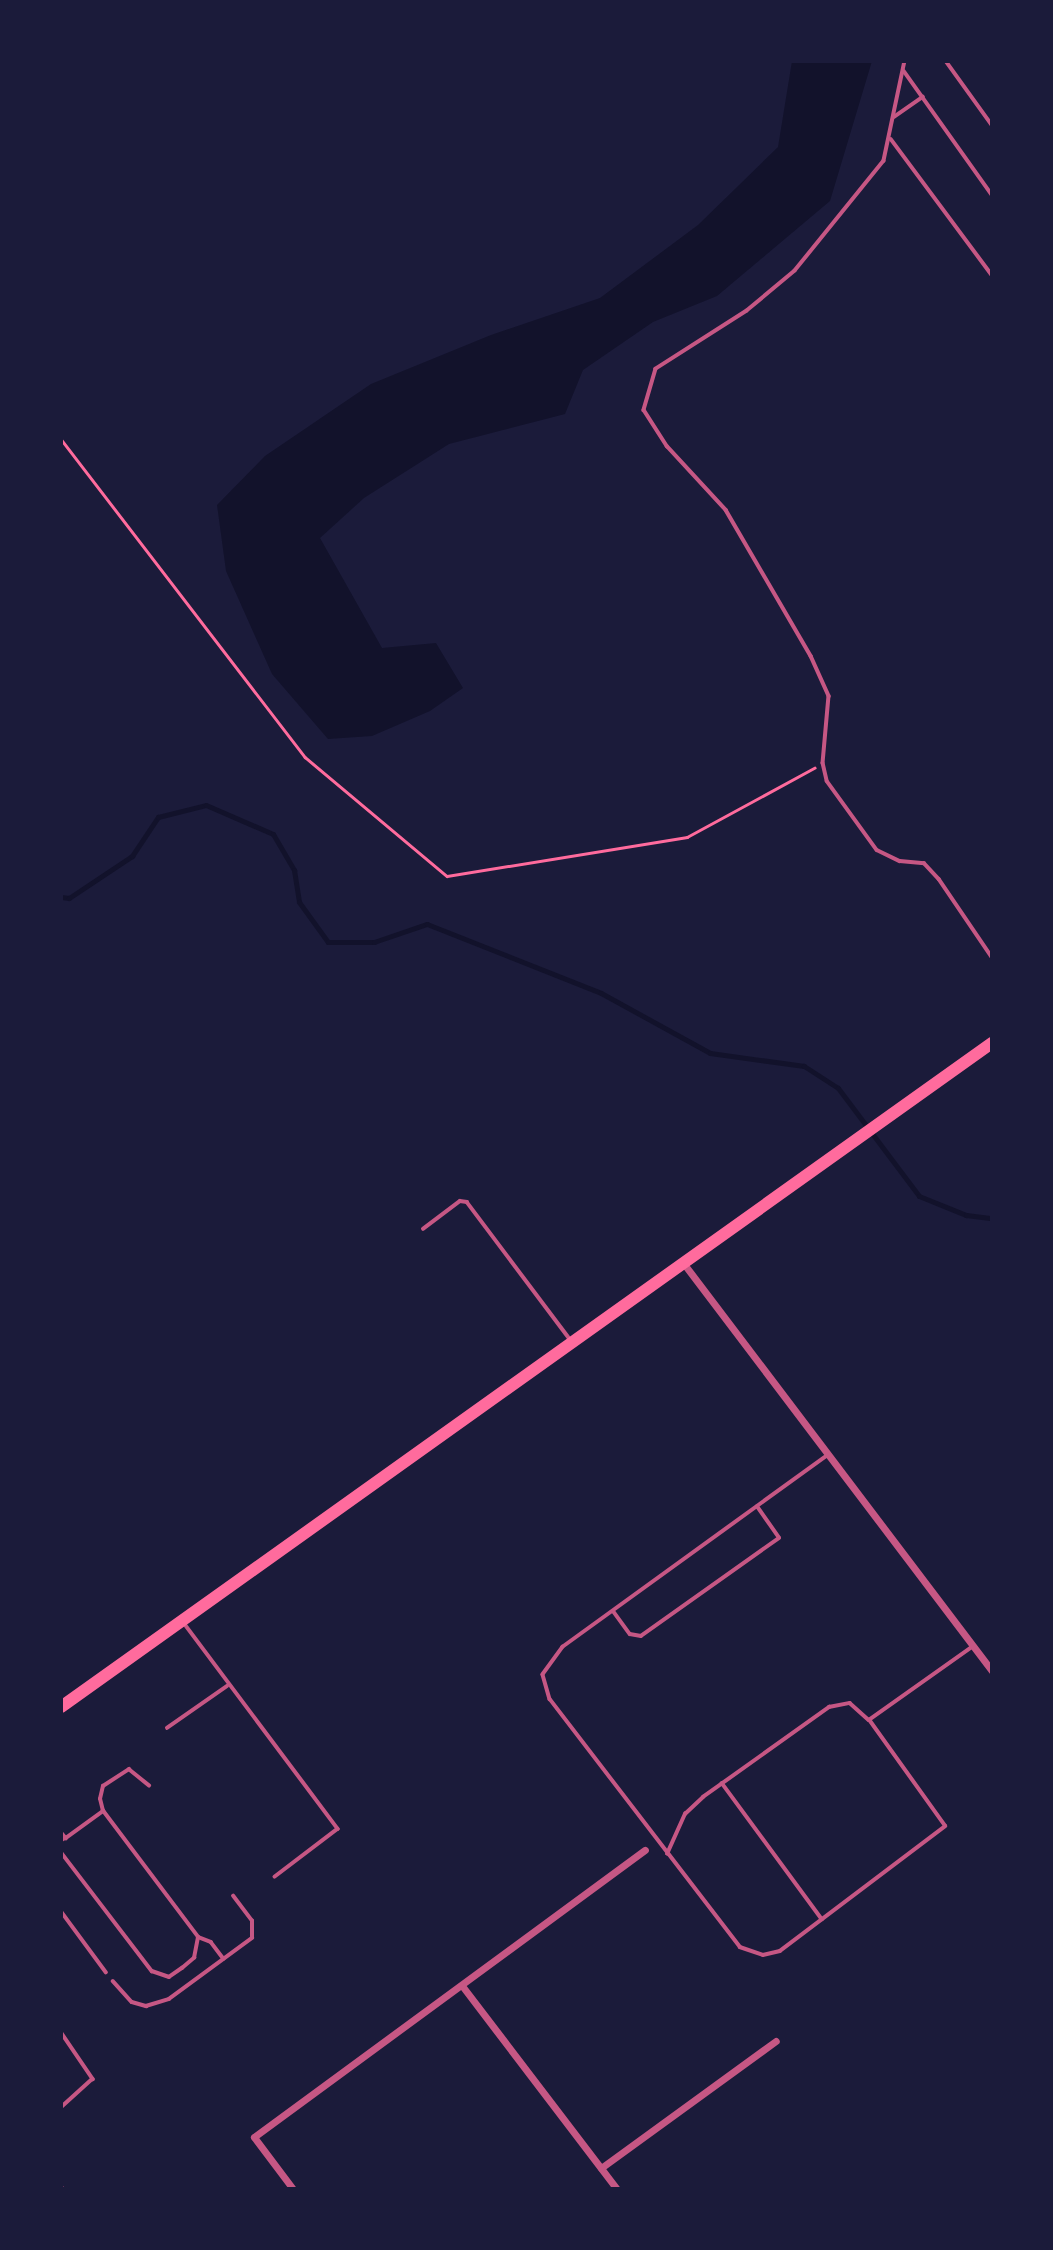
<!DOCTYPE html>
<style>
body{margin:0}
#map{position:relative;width:1053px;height:2250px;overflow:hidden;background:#1b1b3a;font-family:"IBM Plex Sans",sans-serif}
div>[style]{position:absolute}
.water>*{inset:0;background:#12122b}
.stream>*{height:5px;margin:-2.5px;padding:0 2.5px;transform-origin:2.5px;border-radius:2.5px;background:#12122b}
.path>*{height:2.5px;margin:-1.25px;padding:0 1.25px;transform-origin:1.25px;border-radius:1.25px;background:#ff6b9d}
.service>*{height:3.5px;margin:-1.75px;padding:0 1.75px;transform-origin:1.75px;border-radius:1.75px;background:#c65784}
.minor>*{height:7px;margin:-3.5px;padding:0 3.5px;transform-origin:3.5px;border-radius:3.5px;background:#c65784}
.primary>*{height:12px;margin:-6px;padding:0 6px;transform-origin:6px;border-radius:6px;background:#ff6b9d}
span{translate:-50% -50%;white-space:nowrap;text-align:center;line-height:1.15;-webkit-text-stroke:7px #1b1b3a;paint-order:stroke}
.frame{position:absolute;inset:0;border:63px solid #1b1b3a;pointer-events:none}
</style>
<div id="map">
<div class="water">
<i style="clip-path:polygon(792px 61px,872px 61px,830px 201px,717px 296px,653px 322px,583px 370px,565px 414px,449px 444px,364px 498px,320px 538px,382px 648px,436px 643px,463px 688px,430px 711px,372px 736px,328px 739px,272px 674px,226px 571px,217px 505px,265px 456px,371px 384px,491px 335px,600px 298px,698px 225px,778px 147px)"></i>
</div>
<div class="stream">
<i style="left:61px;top:897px;width:8px;rotate:7deg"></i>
<i style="left:69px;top:898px;width:76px;rotate:-33.7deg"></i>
<i style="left:132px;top:856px;width:47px;rotate:-56.3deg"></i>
<i style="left:158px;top:817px;width:49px;rotate:-14deg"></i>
<i style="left:206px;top:805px;width:73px;rotate:23.4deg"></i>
<i style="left:273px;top:834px;width:42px;rotate:59.7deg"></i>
<i style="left:294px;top:870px;width:32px;rotate:81deg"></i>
<i style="left:299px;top:902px;width:49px;rotate:54.1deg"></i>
<i style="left:328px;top:942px;width:46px"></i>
<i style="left:374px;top:942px;width:56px;rotate:-18.8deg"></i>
<i style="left:427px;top:924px;width:187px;rotate:21.6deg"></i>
<i style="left:601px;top:993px;width:124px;rotate:28.8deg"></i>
<i style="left:710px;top:1053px;width:95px;rotate:7.9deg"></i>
<i style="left:804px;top:1066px;width:40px;rotate:32.9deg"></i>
<i style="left:838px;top:1088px;width:135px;rotate:53.1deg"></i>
<i style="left:919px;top:1196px;width:51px;rotate:22deg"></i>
<i style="left:966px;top:1215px;width:26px;rotate:7deg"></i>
</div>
<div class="path">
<i style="left:61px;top:439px;width:401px;rotate:52.5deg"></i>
<i style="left:305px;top:757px;width:185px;rotate:40deg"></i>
<i style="left:447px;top:876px;width:243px;rotate:-9.2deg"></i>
<i style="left:687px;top:837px;width:145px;rotate:-28.5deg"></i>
</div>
<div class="service">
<i style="left:905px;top:61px;width:102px;rotate:101.9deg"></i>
<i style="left:884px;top:161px;width:141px;rotate:129deg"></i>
<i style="left:795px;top:271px;width:62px;rotate:140.2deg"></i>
<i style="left:747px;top:311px;width:108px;rotate:147.5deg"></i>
<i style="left:656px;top:369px;width:43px;rotate:106.3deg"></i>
<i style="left:644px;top:410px;width:43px;rotate:57.4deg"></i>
<i style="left:667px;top:446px;width:87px;rotate:47.3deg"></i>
<i style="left:726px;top:510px;width:169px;rotate:59.8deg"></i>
<i style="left:811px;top:656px;width:44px;rotate:65.8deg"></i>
<i style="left:829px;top:696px;width:67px;rotate:95.1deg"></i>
<i style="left:823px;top:763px;width:18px;rotate:77deg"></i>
<i style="left:827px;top:781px;width:85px;rotate:54.1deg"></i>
<i style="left:877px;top:850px;width:25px;rotate:26deg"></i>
<i style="left:900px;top:861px;width:24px;rotate:5deg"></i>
<i style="left:924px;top:863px;width:22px;rotate:47deg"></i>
<i style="left:939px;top:879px;width:94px;rotate:55.8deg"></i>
<i style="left:946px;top:61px;width:79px;rotate:54.3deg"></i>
<i style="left:904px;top:71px;width:152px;rotate:54.6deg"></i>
<i style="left:894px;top:117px;width:35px;rotate:-35deg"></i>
<i style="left:891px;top:139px;width:169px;rotate:53.4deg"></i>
<i style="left:423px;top:1229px;width:46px;rotate:-37.1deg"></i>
<i style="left:460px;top:1201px;width:7px;rotate:8deg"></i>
<i style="left:467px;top:1202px;width:171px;rotate:53.1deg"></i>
<i style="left:827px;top:1456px;width:326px;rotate:144.1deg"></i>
<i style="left:563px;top:1647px;width:34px;rotate:126deg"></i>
<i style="left:543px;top:1675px;width:25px;rotate:74deg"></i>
<i style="left:550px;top:1699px;width:312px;rotate:52.5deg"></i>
<i style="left:740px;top:1947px;width:24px;rotate:19deg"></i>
<i style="left:763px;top:1955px;width:17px;rotate:-13deg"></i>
<i style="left:780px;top:1951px;width:207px;rotate:-37.1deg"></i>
<i style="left:945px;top:1826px;width:130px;rotate:-125.6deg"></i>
<i style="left:869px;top:1720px;width:128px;rotate:-35.4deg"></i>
<i style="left:614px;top:1612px;width:27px;rotate:54deg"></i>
<i style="left:630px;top:1634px;width:11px;rotate:10deg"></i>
<i style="left:641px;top:1636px;width:169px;rotate:-35.4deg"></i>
<i style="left:779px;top:1538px;width:38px;rotate:-125deg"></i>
<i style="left:184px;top:1623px;width:257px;rotate:53.2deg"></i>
<i style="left:338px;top:1829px;width:79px;rotate:142.7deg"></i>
<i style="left:167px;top:1728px;width:73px;rotate:-35deg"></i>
<i style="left:722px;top:1783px;width:169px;rotate:53.7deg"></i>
<i style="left:61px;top:1832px;width:8px;rotate:50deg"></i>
<i style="left:66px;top:1838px;width:6px;rotate:149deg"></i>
<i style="left:66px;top:1838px;width:46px;rotate:-36.1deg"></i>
<i style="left:61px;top:1852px;width:150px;rotate:52.6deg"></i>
<i style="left:152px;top:1971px;width:18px;rotate:19deg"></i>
<i style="left:169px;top:1977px;width:16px;rotate:-35deg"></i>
<i style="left:182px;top:1968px;width:16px;rotate:-40deg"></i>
<i style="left:194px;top:1958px;width:21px;rotate:-79deg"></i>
<i style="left:198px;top:1937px;width:158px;rotate:-127deg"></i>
<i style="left:103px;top:1811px;width:12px;rotate:-104deg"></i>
<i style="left:100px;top:1799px;width:13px;rotate:-77deg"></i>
<i style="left:103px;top:1786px;width:31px;rotate:-33deg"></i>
<i style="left:129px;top:1769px;width:26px;rotate:39deg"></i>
<i style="left:667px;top:1854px;width:44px;rotate:-65.8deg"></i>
<i style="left:685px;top:1814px;width:25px;rotate:-43deg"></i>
<i style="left:703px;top:1797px;width:155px;rotate:-35.5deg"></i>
<i style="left:829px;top:1707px;width:21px;rotate:-11deg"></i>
<i style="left:850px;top:1703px;width:25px;rotate:42deg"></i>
<i style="left:61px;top:1911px;width:76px;rotate:53.6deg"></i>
<i style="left:198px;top:1937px;width:14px;rotate:21deg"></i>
<i style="left:211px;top:1942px;width:21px;rotate:53deg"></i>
<i style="left:113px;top:1981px;width:28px;rotate:48deg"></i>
<i style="left:132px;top:2002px;width:15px;rotate:16deg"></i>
<i style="left:146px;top:2006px;width:24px;rotate:-17deg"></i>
<i style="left:169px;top:1999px;width:103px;rotate:-36.3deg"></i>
<i style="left:252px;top:1938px;width:17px;rotate:-90deg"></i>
<i style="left:252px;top:1921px;width:31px;rotate:-127deg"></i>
<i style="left:61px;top:2032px;width:57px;rotate:55.8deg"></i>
<i style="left:93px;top:2079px;width:43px;rotate:137.8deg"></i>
<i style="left:61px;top:2186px;width:4px;rotate:56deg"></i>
</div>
<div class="minor">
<i style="left:684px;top:1264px;width:510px;rotate:52.88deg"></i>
<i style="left:463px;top:1987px;width:254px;rotate:52.7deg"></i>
<i style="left:601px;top:2168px;width:216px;rotate:-36deg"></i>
<i style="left:293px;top:2189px;width:65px;rotate:-126.9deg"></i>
<i style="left:254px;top:2137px;width:485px;rotate:-36.3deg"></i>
</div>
<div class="primary">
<i style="left:61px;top:1707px;width:1144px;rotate:-35.5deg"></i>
</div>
<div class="frame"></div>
</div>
